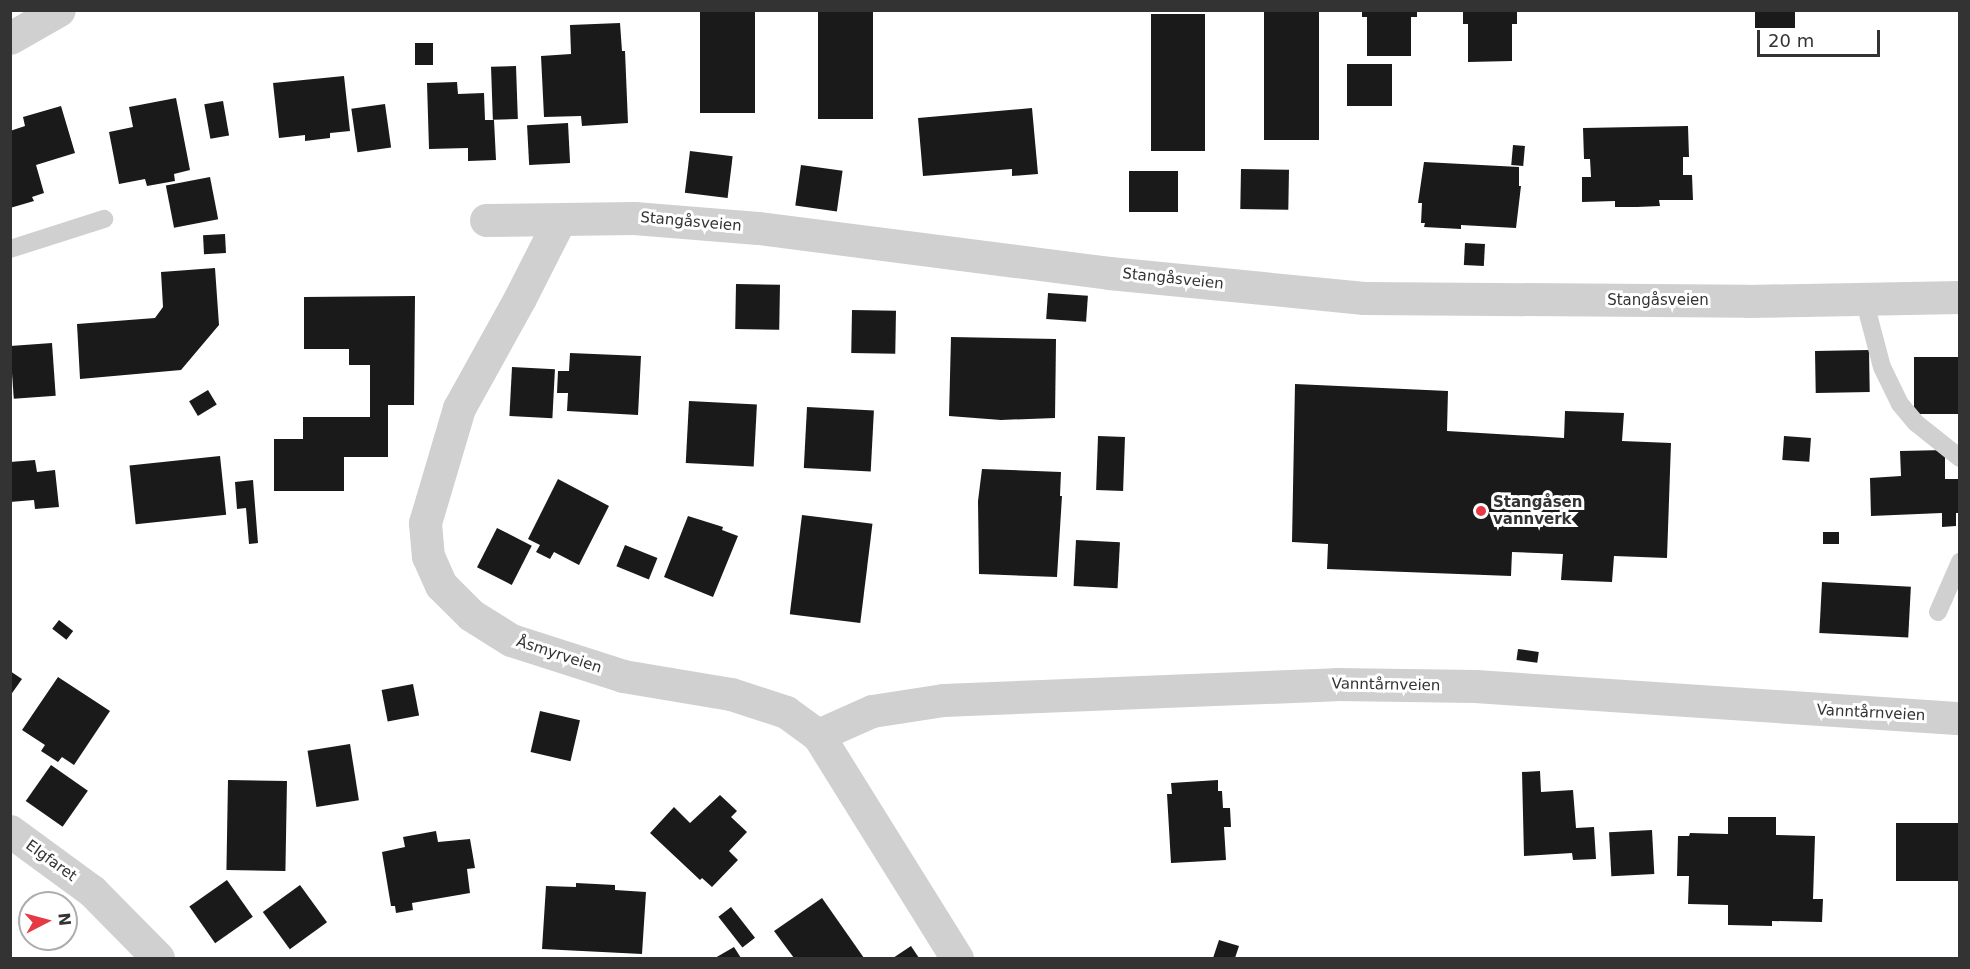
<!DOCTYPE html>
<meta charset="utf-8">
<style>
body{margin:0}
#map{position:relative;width:1970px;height:969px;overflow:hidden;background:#fff;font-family:"DejaVu Sans",sans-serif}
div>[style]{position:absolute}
.building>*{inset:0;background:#1a1a1a;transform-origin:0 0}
.service>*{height:18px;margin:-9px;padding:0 9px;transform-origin:9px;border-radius:9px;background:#d0d0d0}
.minor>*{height:33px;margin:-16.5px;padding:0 16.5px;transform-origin:16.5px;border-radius:16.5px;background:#d0d0d0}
.dots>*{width:16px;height:16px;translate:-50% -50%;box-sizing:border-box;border:3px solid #fff;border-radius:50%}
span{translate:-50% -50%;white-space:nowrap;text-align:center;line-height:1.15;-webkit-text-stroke:6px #fff;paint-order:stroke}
.street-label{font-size:15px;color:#333}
.poi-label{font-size:15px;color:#333;font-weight:700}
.left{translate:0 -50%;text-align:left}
.frame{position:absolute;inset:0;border:12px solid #333;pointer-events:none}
.north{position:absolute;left:18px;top:891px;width:60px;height:60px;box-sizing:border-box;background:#fff;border:2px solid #adadad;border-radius:50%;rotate:84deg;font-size:16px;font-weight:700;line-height:24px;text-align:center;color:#333}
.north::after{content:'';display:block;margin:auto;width:21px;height:27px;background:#e63946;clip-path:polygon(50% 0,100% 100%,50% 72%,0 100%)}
.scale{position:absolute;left:1757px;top:30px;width:123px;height:27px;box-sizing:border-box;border:3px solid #333;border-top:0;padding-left:8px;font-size:18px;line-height:21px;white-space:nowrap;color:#333;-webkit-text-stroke:4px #fff;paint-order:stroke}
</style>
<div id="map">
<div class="building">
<i style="left:700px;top:10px;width:55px;height:103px"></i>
<i style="left:818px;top:10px;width:55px;height:109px"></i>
<i style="left:1264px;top:10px;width:55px;height:130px"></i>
<i style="clip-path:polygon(1362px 10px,1417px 10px,1417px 17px,1411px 17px,1411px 56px,1367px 56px,1367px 17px,1362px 17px)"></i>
<i style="clip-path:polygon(1463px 10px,1517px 10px,1517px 24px,1512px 24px,1512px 61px,1468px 62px,1468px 24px,1463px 24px)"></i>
<i style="left:1755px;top:10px;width:40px;height:18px"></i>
<i style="left:1151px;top:14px;width:54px;height:137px"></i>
<i style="clip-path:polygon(620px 23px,622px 51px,625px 51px,628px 123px,582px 126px,581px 116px,544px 117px,541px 56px,571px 54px,570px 25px)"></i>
<i style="left:415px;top:43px;width:18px;height:22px"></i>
<i style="left:1347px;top:64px;width:45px;height:42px"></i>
<i style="left:516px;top:66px;width:53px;height:25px;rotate:88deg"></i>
<i style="clip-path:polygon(344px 76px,350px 131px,330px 133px,330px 138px,305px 141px,305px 135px,279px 138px,273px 83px)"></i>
<i style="clip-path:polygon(457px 82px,458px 94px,484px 93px,485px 120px,494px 120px,496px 160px,468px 161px,468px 148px,429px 149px,427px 83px)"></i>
<i style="clip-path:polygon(176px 98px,190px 170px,174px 174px,175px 181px,147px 186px,145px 179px,119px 184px,109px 132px,133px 127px,129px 107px)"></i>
<i style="left:223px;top:101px;width:35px;height:19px;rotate:80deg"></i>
<i style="left:385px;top:104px;width:44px;height:34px;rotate:82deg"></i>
<i style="clip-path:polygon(61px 106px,75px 153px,36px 165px,44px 193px,32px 197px,34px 201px,10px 208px,10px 131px,25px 126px,23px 117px)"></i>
<i style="clip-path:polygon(1032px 108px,1038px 174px,1012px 176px,1012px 169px,923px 176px,918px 118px)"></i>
<i style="left:568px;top:123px;width:40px;height:41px;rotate:87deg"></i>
<i style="clip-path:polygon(1688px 126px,1689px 157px,1683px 157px,1683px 175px,1692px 175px,1693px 200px,1659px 200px,1660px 206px,1637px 207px,1615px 207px,1615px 201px,1582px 202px,1582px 177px,1591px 177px,1590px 159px,1584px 159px,1583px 128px)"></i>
<i style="left:1513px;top:145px;width:12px;height:20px;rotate:5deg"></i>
<i style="left:690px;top:151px;width:43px;height:42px;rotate:7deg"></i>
<i style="clip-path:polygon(1424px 162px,1519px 167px,1519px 186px,1521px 186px,1516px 228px,1461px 225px,1461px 229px,1424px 227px,1425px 223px,1421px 223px,1422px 203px,1418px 203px)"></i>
<i style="left:801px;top:165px;width:42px;height:41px;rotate:8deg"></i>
<i style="left:1241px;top:169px;width:48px;height:40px;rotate:1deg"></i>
<i style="left:1129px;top:171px;width:49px;height:41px"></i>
<i style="left:210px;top:177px;width:43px;height:45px;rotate:79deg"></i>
<i style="left:225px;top:234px;width:19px;height:22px;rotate:87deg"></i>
<i style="left:1465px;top:243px;width:20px;height:22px;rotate:3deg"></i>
<i style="clip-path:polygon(215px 268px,219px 325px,181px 370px,80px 379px,77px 324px,155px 318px,163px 307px,161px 272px)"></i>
<i style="left:736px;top:284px;width:44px;height:45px;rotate:1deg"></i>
<i style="left:1048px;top:293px;width:40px;height:26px;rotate:4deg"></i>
<i style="clip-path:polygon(415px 296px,414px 405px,388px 405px,388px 457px,344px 457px,344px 491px,274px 491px,274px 439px,303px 439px,303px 417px,370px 417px,370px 365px,349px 365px,349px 349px,304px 349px,304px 297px)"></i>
<i style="left:852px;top:310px;width:44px;height:43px;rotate:1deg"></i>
<i style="clip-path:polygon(951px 337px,1056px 339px,1055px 418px,1001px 420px,949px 416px)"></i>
<i style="left:52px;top:343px;width:53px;height:42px;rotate:86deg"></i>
<i style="left:1869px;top:350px;width:42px;height:54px;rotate:89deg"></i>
<i style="clip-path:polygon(570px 353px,641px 356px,638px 415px,567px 411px,568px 393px,557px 393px,558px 371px,569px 371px)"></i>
<i style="left:1914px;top:357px;width:45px;height:57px"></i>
<i style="left:512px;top:367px;width:43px;height:49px;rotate:3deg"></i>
<i style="clip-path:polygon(1295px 384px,1448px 391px,1447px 431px,1564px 438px,1565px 411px,1624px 413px,1622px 441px,1671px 443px,1667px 558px,1614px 556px,1612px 582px,1561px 580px,1563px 554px,1512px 552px,1511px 576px,1327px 569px,1328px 544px,1292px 542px)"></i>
<i style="left:208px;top:390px;width:17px;height:22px;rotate:59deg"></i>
<i style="left:689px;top:401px;width:68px;height:62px;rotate:3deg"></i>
<i style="left:807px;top:407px;width:67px;height:61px;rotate:3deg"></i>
<i style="left:1098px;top:436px;width:27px;height:54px;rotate:2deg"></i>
<i style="left:1784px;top:436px;width:27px;height:24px;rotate:4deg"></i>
<i style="clip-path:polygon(1945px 450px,1945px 479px,1958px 479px,1959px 513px,1956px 513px,1956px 526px,1942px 527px,1942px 513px,1871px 516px,1870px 478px,1901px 476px,1900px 451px)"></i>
<i style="left:220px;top:456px;width:59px;height:91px;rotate:84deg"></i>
<i style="clip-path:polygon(35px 460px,37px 472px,55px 470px,59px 507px,35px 509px,34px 500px,10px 502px,10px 462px)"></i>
<i style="clip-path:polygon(982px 469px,1061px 472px,1060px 496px,1062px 496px,1057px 577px,979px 574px,978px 501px)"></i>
<i style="clip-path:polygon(558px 479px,609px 506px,579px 565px,554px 552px,550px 559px,536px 552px,540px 545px,528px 539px)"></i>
<i style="clip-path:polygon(253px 480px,258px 543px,249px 544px,246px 508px,237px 509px,235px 482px)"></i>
<i style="left:802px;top:515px;width:71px;height:100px;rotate:7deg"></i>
<i style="clip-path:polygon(688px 516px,723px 527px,722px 530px,738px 536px,713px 597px,664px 577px)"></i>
<i style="left:497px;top:528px;width:39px;height:44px;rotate:27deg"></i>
<i style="left:1823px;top:532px;width:16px;height:12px"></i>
<i style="left:1076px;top:540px;width:44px;height:46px;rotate:3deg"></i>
<i style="left:625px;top:545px;width:35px;height:23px;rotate:22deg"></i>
<i style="left:1822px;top:582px;width:89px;height:51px;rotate:3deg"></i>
<i style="left:59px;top:620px;width:18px;height:11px;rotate:38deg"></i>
<i style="left:1518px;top:649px;width:21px;height:11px;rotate:8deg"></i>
<i style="clip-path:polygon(10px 671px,22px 679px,10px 696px)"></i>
<i style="clip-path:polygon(58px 677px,110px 711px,74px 765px,62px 757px,58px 762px,41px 751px,45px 745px,22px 730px)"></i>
<i style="left:413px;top:684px;width:32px;height:32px;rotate:79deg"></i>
<i style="left:540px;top:711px;width:41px;height:42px;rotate:13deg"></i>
<i style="left:350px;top:744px;width:57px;height:43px;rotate:81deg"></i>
<i style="left:51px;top:765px;width:45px;height:44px;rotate:35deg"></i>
<i style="clip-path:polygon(1540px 771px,1541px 792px,1573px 790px,1576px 828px,1594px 827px,1596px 859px,1573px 860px,1572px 853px,1524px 856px,1522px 772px)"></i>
<i style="left:228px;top:780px;width:59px;height:90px;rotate:1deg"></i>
<i style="clip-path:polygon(1218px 780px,1218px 791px,1222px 791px,1223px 808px,1230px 808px,1231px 827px,1224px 827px,1226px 860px,1171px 863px,1167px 794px,1172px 794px,1171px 783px)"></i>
<i style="clip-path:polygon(720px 795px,737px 811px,731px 817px,747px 832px,729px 851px,738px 860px,712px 887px,702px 878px,700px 880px,650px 833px,674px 807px,690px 823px)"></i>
<i style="clip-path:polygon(1728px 817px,1776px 817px,1776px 835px,1815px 836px,1813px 899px,1823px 899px,1822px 922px,1772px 921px,1772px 926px,1728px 925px,1728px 905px,1688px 904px,1689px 876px,1677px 876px,1678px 836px,1689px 836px,1690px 833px,1728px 834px)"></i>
<i style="left:1959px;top:823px;width:58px;height:63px;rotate:90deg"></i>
<i style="left:1652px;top:830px;width:44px;height:43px;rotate:87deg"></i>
<i style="clip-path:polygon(436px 831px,438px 842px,470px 839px,475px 868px,467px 869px,470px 893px,412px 903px,413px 910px,396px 913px,395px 906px,391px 906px,382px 852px,405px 847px,403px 837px)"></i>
<i style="left:227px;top:880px;width:45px;height:46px;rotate:55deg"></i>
<i style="clip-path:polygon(576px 883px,615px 885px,615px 890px,646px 892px,642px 954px,542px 949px,546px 886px,576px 887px)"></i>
<i style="left:300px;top:885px;width:46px;height:46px;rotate:54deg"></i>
<i style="clip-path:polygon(822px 898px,864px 958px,794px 958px,774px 931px)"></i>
<i style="left:731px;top:907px;width:39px;height:16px;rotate:52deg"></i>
<i style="clip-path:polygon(1219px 940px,1239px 946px,1235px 958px,1213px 958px)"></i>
<i style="clip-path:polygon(911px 946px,919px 958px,893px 958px)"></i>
<i style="clip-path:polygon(734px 947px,741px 958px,715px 958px)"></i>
</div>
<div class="service">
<i style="left:10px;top:249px;width:99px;rotate:-17.7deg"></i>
<i style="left:1864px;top:299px;width:70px;rotate:75.2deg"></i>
<i style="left:1882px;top:367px;width:41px;rotate:64.1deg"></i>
<i style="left:1900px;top:404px;width:25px;rotate:50deg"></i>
<i style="left:1916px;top:423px;width:56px;rotate:38.5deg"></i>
<i style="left:1938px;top:612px;width:55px;rotate:-66.3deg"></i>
</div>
<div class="minor">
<i style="left:10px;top:38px;width:56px;rotate:-29.7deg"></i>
<i style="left:486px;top:220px;width:148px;rotate:-0.8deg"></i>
<i style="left:634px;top:218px;width:124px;rotate:4.6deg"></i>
<i style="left:758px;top:228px;width:354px;rotate:7.3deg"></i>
<i style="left:1109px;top:273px;width:256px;rotate:5.6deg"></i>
<i style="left:1364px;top:298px;width:383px;rotate:0.4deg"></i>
<i style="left:1747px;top:301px;width:213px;rotate:-1.1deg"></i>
<i style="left:559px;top:221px;width:86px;rotate:116.9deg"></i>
<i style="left:520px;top:298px;width:126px;rotate:119deg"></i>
<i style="left:459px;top:408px;width:120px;rotate:106.5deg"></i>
<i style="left:425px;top:523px;width:33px;rotate:85deg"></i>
<i style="left:428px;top:556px;width:32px;rotate:66deg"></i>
<i style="left:441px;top:585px;width:42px;rotate:45deg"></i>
<i style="left:471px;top:615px;width:47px;rotate:32deg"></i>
<i style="left:511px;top:640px;width:118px;rotate:17.8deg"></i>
<i style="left:623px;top:676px;width:109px;rotate:9.5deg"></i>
<i style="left:731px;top:694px;width:58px;rotate:18.1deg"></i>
<i style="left:786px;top:712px;width:39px;rotate:36deg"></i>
<i style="left:818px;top:735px;width:263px;rotate:58.1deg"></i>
<i style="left:818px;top:735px;width:59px;rotate:-24deg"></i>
<i style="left:872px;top:711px;width:72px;rotate:-8.8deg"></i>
<i style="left:943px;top:700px;width:393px;rotate:-2.3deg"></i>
<i style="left:1336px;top:684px;width:139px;rotate:0.8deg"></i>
<i style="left:1475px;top:686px;width:486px;rotate:3.8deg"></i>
<i style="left:10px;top:831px;width:102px;rotate:36.2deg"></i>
<i style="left:92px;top:891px;width:94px;rotate:45.4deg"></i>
</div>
<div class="dots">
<i style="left:1481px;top:511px;background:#e63946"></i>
</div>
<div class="street-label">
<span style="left:691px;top:222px;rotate:5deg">Stangåsveien</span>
<span style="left:1173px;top:279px;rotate:6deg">Stangåsveien</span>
<span style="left:1658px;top:301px">Stangåsveien</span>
<span style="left:559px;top:655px;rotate:18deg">Åsmyrveien</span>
<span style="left:1386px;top:685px;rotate:1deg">Vanntårnveien</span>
<span style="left:1871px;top:713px;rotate:3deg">Vanntårnveien</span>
<span style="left:51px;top:861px;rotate:36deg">Elgfaret</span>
</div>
<div class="poi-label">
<span class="left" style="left:1493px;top:511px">Stangåsen<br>vannverk</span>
</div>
<div class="frame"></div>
<div class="north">N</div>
<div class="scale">20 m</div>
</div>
